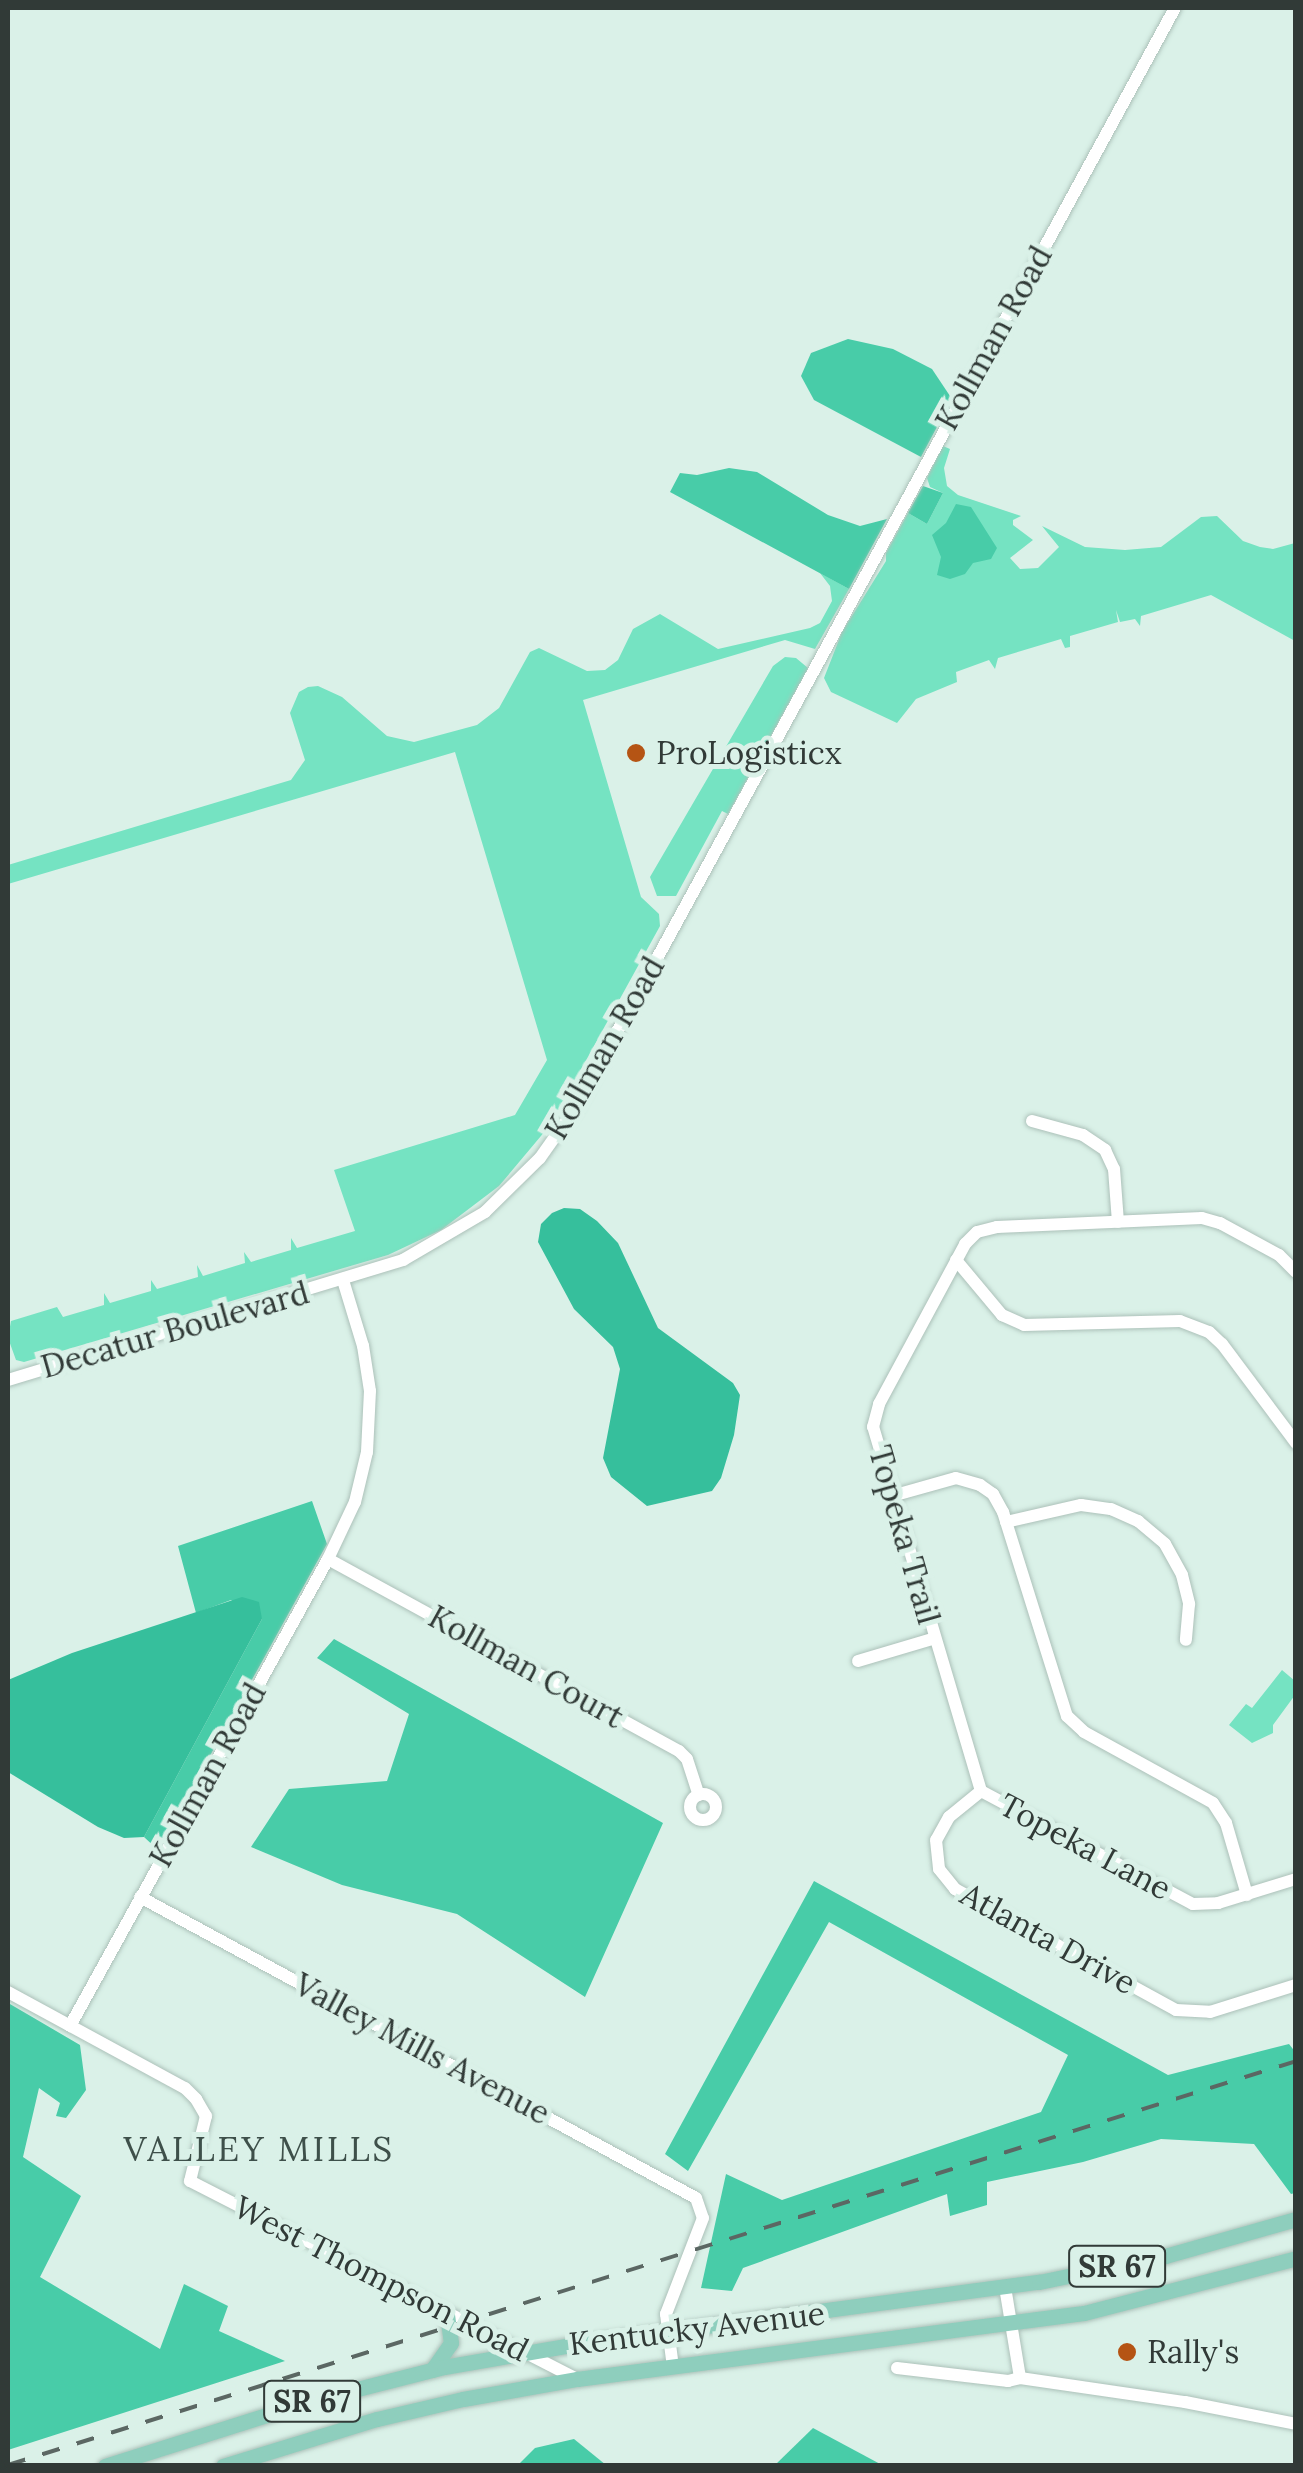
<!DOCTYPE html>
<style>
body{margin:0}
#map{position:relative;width:1303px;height:2473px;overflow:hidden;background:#daf1e8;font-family:Lora,serif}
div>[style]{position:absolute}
.green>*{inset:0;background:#75e3c2}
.forest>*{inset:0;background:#48cca8}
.water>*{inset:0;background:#36bf9c}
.roads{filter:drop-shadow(0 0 2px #acc1b9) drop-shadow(0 0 2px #acc1b9)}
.minor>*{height:12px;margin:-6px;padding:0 6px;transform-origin:6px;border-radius:6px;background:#fff}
.minor>.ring{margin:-6px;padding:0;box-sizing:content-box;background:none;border:12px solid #fff;border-radius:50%}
.major>*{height:15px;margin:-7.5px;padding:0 7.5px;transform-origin:7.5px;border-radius:7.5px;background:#8ecebd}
.rail>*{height:4px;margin-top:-2px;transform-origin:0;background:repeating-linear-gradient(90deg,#5b6763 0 18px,transparent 0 36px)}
.dots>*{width:28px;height:28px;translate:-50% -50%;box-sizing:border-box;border:5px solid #daf1e8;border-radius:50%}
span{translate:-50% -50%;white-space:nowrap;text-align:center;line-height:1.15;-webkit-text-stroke:10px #daf1e8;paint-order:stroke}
.shield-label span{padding:2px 8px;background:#daf1e8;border:2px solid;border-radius:8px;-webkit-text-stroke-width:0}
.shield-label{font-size:30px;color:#313a37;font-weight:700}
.street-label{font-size:32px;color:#313a37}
.poi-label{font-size:32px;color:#313a37}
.left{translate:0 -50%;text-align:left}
.neighbourhood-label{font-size:35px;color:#3e504a;letter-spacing:2.5px}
.frame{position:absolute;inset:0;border:10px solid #313a37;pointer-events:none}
</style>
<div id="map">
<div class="green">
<i style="clip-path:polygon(943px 446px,950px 449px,944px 468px,947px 486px,958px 495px,1021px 516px,1013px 520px,1013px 525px,1033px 540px,1010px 558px,1020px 569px,1038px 568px,1059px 547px,1042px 526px,1085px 547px,1125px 550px,1161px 547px,1201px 517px,1217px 516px,1243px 541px,1260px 547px,1273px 549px,1295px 543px,1295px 641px,1211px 595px,1141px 616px,1140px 626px,1135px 619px,1120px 622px,1116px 610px,1118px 622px,1070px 636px,1070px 647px,1065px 648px,1061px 639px,998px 658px,995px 669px,989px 660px,956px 672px,957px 682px,916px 699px,897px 723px,831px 692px,824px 678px,842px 632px,886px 561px,886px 553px,908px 513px,927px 524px,943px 493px,930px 487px,927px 478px)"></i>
<i style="clip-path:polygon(820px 573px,849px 589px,815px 649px,785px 640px,583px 700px,641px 897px,659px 914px,660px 926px,551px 1124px,499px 1186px,441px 1230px,388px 1255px,24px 1362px,16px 1360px,8px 1338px,11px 1321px,57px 1307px,63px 1317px,104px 1305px,104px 1293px,110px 1303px,151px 1291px,151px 1280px,157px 1289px,198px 1277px,197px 1265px,203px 1276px,245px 1263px,244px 1252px,251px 1262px,291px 1250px,291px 1238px,297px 1248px,355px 1231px,334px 1170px,515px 1115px,547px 1060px,455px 752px,8px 884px,8px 865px,291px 780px,305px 760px,290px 713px,299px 692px,308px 687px,318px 686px,342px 697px,387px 736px,414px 742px,477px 725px,499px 708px,530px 652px,539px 648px,587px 671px,605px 670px,618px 660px,633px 629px,660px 614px,718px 649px,810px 628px,820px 623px,832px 601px,830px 586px)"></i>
<i style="clip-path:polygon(785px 657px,796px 658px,808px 668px,728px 814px,722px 811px,676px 896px,657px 896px,650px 877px,773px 666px)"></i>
<i style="clip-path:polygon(1282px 1670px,1295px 1681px,1295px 1695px,1273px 1725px,1273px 1733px,1252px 1743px,1229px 1725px,1246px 1704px,1252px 1708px)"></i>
</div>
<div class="forest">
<i style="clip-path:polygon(848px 339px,893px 349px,932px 369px,952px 399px,921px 457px,814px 400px,801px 376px,811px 353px)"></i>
<i style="clip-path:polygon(729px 468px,757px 472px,828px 515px,860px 526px,887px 519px,849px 589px,670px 492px,680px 473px,697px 475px)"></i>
<i style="clip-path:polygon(923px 486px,943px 493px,927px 524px,908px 513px)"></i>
<i style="clip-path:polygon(956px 504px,971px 507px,997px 548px,991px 559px,973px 563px,965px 574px,950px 579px,937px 575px,941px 557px,932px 535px,946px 523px)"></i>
<i style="clip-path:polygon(312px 1501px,327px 1544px,158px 1850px,144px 1837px,262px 1619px,231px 1600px,196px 1613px,178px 1546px)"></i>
<i style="clip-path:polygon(334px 1639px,663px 1823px,585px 1997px,457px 1914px,342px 1885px,251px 1847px,289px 1789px,387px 1781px,409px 1714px,317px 1658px)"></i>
<i style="clip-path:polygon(814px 1881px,1168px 2075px,1289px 2044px,1296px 2053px,1295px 2193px,1291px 2194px,1254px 2144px,1161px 2139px,1083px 2162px,987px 2182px,987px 2205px,950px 2216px,947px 2194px,743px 2268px,732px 2291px,701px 2288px,726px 2174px,782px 2200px,1041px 2112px,1068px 2055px,829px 1922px,688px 2171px,665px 2154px)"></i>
<i style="clip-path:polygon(10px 2004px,80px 2045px,86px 2090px,66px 2118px,56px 2116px,60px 2103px,39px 2088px,23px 2157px,81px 2196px,40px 2277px,160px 2349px,184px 2284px,228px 2306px,219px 2331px,285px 2361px,8px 2450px)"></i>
<i style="clip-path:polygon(813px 2428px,882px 2465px,775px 2465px)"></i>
<i style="clip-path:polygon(574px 2439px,606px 2465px,518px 2465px,535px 2448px)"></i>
</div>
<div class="water">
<i style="clip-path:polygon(564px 1208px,580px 1209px,597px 1221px,618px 1243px,658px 1328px,733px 1383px,740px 1395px,734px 1435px,721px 1478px,712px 1491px,647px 1506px,611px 1477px,603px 1458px,620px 1369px,613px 1347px,574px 1309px,538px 1242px,541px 1224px,552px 1213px)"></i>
<i style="clip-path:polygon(242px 1597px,259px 1602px,262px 1619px,144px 1837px,124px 1838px,98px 1827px,8px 1772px,8px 1680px,72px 1653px)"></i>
</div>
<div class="roads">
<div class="minor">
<i style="left:1032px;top:1121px;width:53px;rotate:15.4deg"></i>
<i style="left:1083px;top:1135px;width:27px;rotate:34deg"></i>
<i style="left:1105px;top:1150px;width:21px;rotate:65deg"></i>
<i style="left:1114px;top:1169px;width:53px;rotate:85.7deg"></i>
<i style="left:956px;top:1260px;width:72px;rotate:50.1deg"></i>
<i style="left:1002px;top:1315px;width:24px;rotate:24deg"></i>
<i style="left:1024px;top:1325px;width:156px;rotate:-1.5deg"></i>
<i style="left:1180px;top:1321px;width:31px;rotate:21deg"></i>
<i style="left:1209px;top:1332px;width:18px;rotate:43deg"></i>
<i style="left:1222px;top:1344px;width:124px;rotate:53.2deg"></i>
<i style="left:8px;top:1380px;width:413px;rotate:-16.9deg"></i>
<i style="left:403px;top:1260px;width:95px;rotate:-30.3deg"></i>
<i style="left:485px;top:1212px;width:77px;rotate:-44.5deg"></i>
<i style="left:540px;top:1158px;width:62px;rotate:-54.8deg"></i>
<i style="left:576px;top:1107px;width:1252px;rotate:-61.41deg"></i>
<i style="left:892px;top:1496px;width:66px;rotate:-15.7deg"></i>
<i style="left:956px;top:1478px;width:25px;rotate:16deg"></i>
<i style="left:980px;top:1485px;width:16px;rotate:35deg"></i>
<i style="left:993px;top:1494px;width:21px;rotate:61deg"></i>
<i style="left:1003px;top:1512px;width:214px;rotate:72.6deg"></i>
<i style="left:1067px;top:1716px;width:23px;rotate:43deg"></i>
<i style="left:1084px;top:1732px;width:147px;rotate:28.8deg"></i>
<i style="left:1213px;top:1803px;width:24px;rotate:57deg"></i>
<i style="left:1226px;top:1823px;width:75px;rotate:73.7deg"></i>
<i style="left:1006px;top:1522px;width:77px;rotate:-12.8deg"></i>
<i style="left:1081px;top:1505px;width:30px;rotate:8deg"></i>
<i style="left:1111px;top:1509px;width:30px;rotate:24deg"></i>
<i style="left:1138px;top:1521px;width:35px;rotate:40deg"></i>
<i style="left:1165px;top:1544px;width:35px;rotate:61deg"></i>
<i style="left:1182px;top:1575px;width:30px;rotate:76deg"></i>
<i style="left:1189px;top:1604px;width:36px;rotate:95deg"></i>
<i style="left:328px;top:1559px;width:400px;rotate:28.7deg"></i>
<i style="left:679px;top:1751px;width:11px;rotate:45deg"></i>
<i style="left:687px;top:1759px;width:38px;rotate:72deg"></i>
<i style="left:858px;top:1661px;width:80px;rotate:-16.6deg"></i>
<i style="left:981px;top:1791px;width:380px;rotate:-106.5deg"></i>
<i style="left:873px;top:1427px;width:24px;rotate:-75deg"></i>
<i style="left:879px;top:1404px;width:182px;rotate:-61.7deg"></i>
<i style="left:965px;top:1244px;width:17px;rotate:-45deg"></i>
<i style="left:977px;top:1232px;width:21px;rotate:-14deg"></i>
<i style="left:997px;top:1227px;width:205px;rotate:-2.5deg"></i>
<i style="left:1202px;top:1218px;width:19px;rotate:16deg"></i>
<i style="left:1220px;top:1223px;width:67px;rotate:28.5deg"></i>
<i style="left:1279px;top:1255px;width:24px;rotate:45deg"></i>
<i style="left:981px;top:1791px;width:41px;rotate:140.9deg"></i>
<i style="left:949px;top:1817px;width:26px;rotate:119deg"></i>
<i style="left:936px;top:1840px;width:29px;rotate:84deg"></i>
<i style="left:939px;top:1869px;width:26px;rotate:51deg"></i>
<i style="left:955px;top:1889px;width:252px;rotate:28.7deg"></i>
<i style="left:1176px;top:2010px;width:34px;rotate:3deg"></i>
<i style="left:1210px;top:2012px;width:90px;rotate:-17.4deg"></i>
<i style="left:981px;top:1791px;width:240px;rotate:28.1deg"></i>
<i style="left:1193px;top:1904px;width:25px;rotate:-2deg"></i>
<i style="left:1218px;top:1903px;width:82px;rotate:-17.1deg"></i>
<i class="ring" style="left:690px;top:1794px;width:14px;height:14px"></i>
<i style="left:140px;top:1897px;width:632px;rotate:28.43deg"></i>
<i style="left:696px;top:2198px;width:21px;rotate:71deg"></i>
<i style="left:703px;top:2218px;width:103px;rotate:111.1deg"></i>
<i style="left:666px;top:2314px;width:53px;rotate:82.5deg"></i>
<i style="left:8px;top:1992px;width:201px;rotate:28.5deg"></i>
<i style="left:185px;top:2088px;width:16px;rotate:45deg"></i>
<i style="left:196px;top:2099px;width:20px;rotate:60deg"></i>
<i style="left:206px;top:2116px;width:67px;rotate:103.8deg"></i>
<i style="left:190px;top:2181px;width:435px;rotate:27.1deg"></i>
<i style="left:70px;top:2026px;width:534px;rotate:-61.08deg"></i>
<i style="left:328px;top:1559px;width:63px;rotate:-64.7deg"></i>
<i style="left:355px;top:1502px;width:51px;rotate:-76.5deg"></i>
<i style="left:367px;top:1452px;width:61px;rotate:-87.2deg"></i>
<i style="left:370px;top:1391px;width:46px;rotate:-98.8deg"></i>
<i style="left:363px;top:1346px;width:69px;rotate:-106.9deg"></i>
<i style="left:1005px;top:2287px;width:92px;rotate:80.6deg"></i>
<i style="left:1020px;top:2378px;width:167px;rotate:8.3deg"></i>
<i style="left:1185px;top:2402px;width:113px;rotate:11.2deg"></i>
<i style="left:897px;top:2368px;width:112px;rotate:6.7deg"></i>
<i style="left:1008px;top:2381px;width:12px;rotate:-14deg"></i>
</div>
<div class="major">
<i style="left:432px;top:2370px;width:33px;rotate:-55deg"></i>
<i style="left:451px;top:2343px;width:29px;rotate:-98deg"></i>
<i style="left:105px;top:2466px;width:223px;rotate:-17.5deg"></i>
<i style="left:318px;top:2399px;width:130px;rotate:-14.3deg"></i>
<i style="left:444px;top:2367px;width:152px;rotate:-9.8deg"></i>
<i style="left:594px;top:2341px;width:449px;rotate:-7.6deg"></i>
<i style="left:1039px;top:2282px;width:129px;rotate:-11.7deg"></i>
<i style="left:1165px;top:2256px;width:136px;rotate:-15.8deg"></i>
<i style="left:223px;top:2466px;width:161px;rotate:-17deg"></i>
<i style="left:377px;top:2419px;width:88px;rotate:-13.1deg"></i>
<i style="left:463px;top:2399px;width:116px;rotate:-10deg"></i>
<i style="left:577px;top:2379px;width:511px;rotate:-7.42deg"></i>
<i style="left:1084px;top:2313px;width:219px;rotate:-14.5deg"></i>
</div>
</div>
<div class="rail">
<i style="left:8px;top:2465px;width:1350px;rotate:-17.41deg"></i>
</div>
<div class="dots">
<i style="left:636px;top:753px;background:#b55414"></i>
<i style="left:1127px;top:2352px;background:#b55414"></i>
</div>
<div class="shield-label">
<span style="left:1117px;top:2266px">SR 67</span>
<span style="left:312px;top:2401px">SR 67</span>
</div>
<div class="street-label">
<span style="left:994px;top:338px;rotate:-61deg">Kollman Road</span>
<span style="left:605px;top:1048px;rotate:-60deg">Kollman Road</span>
<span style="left:175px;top:1330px;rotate:-16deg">Decatur Boulevard</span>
<span style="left:904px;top:1535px;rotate:74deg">Topeka Trail</span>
<span style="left:526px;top:1667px;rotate:29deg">Kollman Court</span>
<span style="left:208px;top:1775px;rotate:-61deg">Kollman Road</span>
<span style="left:1085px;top:1847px;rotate:28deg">Topeka Lane</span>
<span style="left:1048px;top:1939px;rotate:29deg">Atlanta Drive</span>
<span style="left:422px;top:2049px;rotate:28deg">Valley Mills Avenue</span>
<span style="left:381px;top:2279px;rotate:27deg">West Thompson Road</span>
<span style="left:697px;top:2329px;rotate:-7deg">Kentucky Avenue</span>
</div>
<div class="poi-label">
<span class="left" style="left:656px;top:753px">ProLogisticx</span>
<span class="left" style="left:1147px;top:2352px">Rally's</span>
</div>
<div class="neighbourhood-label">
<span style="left:259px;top:2149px">VALLEY MILLS</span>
</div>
<div class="frame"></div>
</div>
